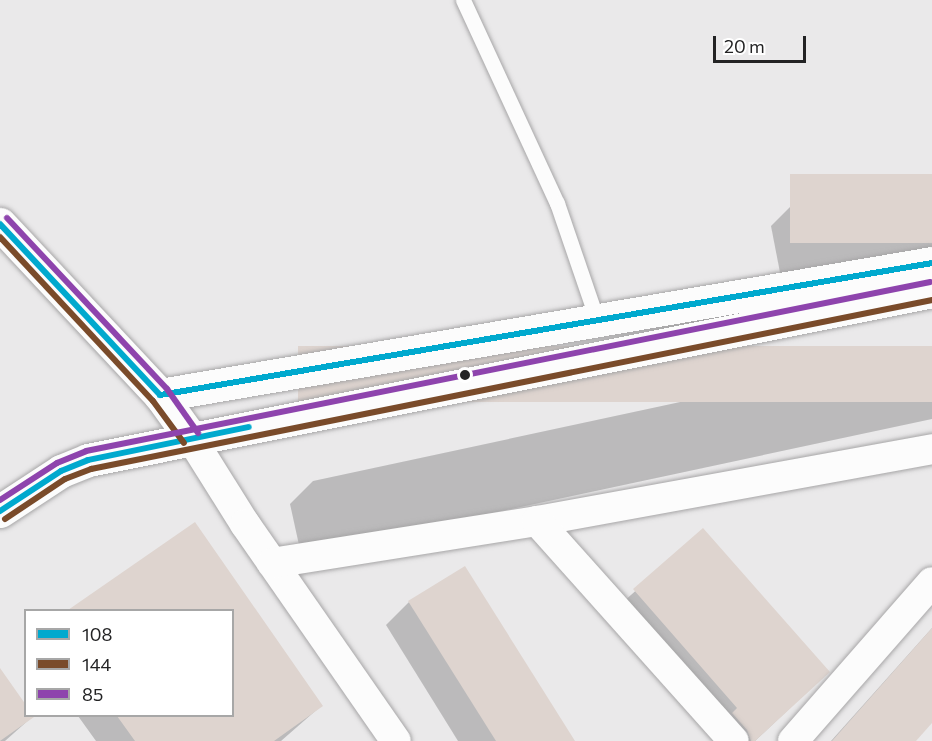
<!DOCTYPE html>
<style>
body{margin:0}
#map{position:relative;width:932px;height:741px;overflow:hidden;background:#eae9ea;font-family:Commissioner,sans-serif}
div>[style]{position:absolute}
.shadow>*{inset:0;background:#0003}
.building>*{inset:0;background:#ded4cf;transform-origin:0 0}
.roads{filter:drop-shadow(0 0 2px #a7a6a7) drop-shadow(0 0 2px #a7a6a7)}
.lane>*{height:15px;margin:-7.5px;padding:0 7.5px;transform-origin:7.5px;border-radius:7.5px;background:#fcfcfc}
.street>*{height:30px;margin:-15px;padding:0 15px;transform-origin:15px;border-radius:15px;background:#fcfcfc}
.secondary>*{height:33px;margin:-16.5px;padding:0 16.5px;transform-origin:16.5px;border-radius:16.5px;background:#fcfcfc}
.bus-1>*{height:6px;margin:-3px;padding:0 3px;transform-origin:3px;border-radius:3px;background:#00a9ce}
.bus-2>*{height:6px;margin:-3px;padding:0 3px;transform-origin:3px;border-radius:3px;background:#7a4b2a}
.bus-3>*{height:6px;margin:-3px;padding:0 3px;transform-origin:3px;border-radius:3px;background:#8e44ad}
.dots>*{width:16px;height:16px;translate:-50% -50%;box-sizing:border-box;border:3px solid #fff;border-radius:50%}
span{translate:-50% -50%;white-space:nowrap;text-align:center;line-height:1.15;-webkit-text-stroke:4.5px #fff;paint-order:stroke}
.legend{position:absolute;left:24px;top:609px;width:210px;height:108px;box-sizing:border-box;background:#fff;border:2px solid #a7a7a7;margin:0;padding:8px 10px;list-style:none;font-size:18px;color:#232324}
.legend li{display:flex;align-items:center;gap:12px;height:30px}
.legend b{width:30px;border:2px solid #a7a7a7}
.scale{position:absolute;left:713px;top:36px;width:93px;height:27px;box-sizing:border-box;border:3px solid #232324;border-top:0;padding-left:8px;font-size:18px;line-height:21px;white-space:nowrap;color:#232324;-webkit-text-stroke:4px #fff;paint-order:stroke}
</style>
<div id="map">
<div class="shadow">
<i style="clip-path:polygon(932px 175px,932px 259px,783px 288px,771px 226px,794px 203px)"></i>
<i style="clip-path:polygon(932px 348px,932px 419px,301px 554px,290px 504px,313px 481px)"></i>
<i style="clip-path:polygon(194px 524px,321px 706px,281px 741px,96px 741px,78px 716px,232px 716px,232px 610px,71px 610px)"></i>
<i style="clip-path:polygon(703px 530px,828px 672px,755px 741px,714px 741px,711px 737px,715px 732px,611px 613px)"></i>
<i style="clip-path:polygon(409px 602px,573px 741px,458px 741px,386px 625px)"></i>
<i style="clip-path:polygon(932px 628px,932px 720px,914px 741px,831px 741px)"></i>
<i style="clip-path:polygon(0 674px,26px 716px,32px 717px,5px 741px,0 741px)"></i>
</div>
<div class="building">
<i style="left:932px;top:174px;width:69px;height:142px;rotate:90deg"></i>
<i style="left:932px;top:346px;width:56px;height:634px;rotate:90deg"></i>
<i style="clip-path:polygon(195px 522px,323px 706px,274px 741px,135px 741px,117px 716px,232px 716px,232px 610px,68px 610px)"></i>
<i style="clip-path:polygon(703px 528px,830px 672px,755px 741px,751px 741px,747px 730px,732px 713px,737px 708px,633px 589px)"></i>
<i style="clip-path:polygon(465px 566px,575px 741px,496px 741px,408px 601px)"></i>
<i style="clip-path:polygon(932px 628px,932px 723px,916px 741px,832px 741px)"></i>
<i style="clip-path:polygon(0 668px,26px 705px,26px 716px,34px 717px,0 741px)"></i>
</div>
<div class="roads">
<div class="lane">
<i style="left:463px;top:0;width:224px;rotate:65.2deg"></i>
<i style="left:557px;top:203px;width:124px;rotate:71.1deg"></i>
</div>
<div class="street">
<i style="left:191px;top:438px;width:102px;rotate:57.9deg"></i>
<i style="left:245px;top:524px;width:264px;rotate:55.2deg"></i>
<i style="left:537px;top:521px;width:402px;rotate:-10.3deg"></i>
<i style="left:272px;top:563px;width:268px;rotate:-9deg"></i>
<i style="left:537px;top:521px;width:295px;rotate:48.2deg"></i>
<i style="left:793px;top:741px;width:211px;rotate:-48.8deg"></i>
</div>
<div class="secondary">
<i style="left:0;top:224px;width:234px;rotate:46.9deg"></i>
<i style="left:160px;top:395px;width:53px;rotate:54.2deg"></i>
<i style="left:160px;top:395px;width:783px;rotate:-9.7deg"></i>
<i style="left:0;top:511px;width:73px;rotate:-33.3deg"></i>
<i style="left:61px;top:471px;width:29px;rotate:-22deg"></i>
<i style="left:88px;top:460px;width:861px;rotate:-11.32deg"></i>
</div>
</div>
<div class="bus-1">
<i style="left:0;top:224px;width:234px;rotate:46.9deg"></i>
<i style="left:160px;top:395px;width:783px;rotate:-9.7deg"></i>
<i style="left:0;top:511px;width:73px;rotate:-33.3deg"></i>
<i style="left:61px;top:471px;width:29px;rotate:-22deg"></i>
<i style="left:88px;top:460px;width:164px;rotate:-11.6deg"></i>
</div>
<div class="bus-2">
<i style="left:0;top:237px;width:224px;rotate:47deg"></i>
<i style="left:153px;top:401px;width:52px;rotate:53.6deg"></i>
<i style="left:5px;top:519px;width:72px;rotate:-33.7deg"></i>
<i style="left:65px;top:479px;width:28px;rotate:-21deg"></i>
<i style="left:91px;top:469px;width:858px;rotate:-11.36deg"></i>
</div>
<div class="bus-3">
<i style="left:7px;top:218px;width:234px;rotate:46.9deg"></i>
<i style="left:167px;top:389px;width:54px;rotate:54.8deg"></i>
<i style="left:0;top:500px;width:68px;rotate:-33deg"></i>
<i style="left:57px;top:463px;width:31px;rotate:-22deg"></i>
<i style="left:86px;top:451px;width:861px;rotate:-11.32deg"></i>
</div>
<div class="dots">
<i style="left:465px;top:375px;background:#232324"></i>
</div>
<ul class="legend">
<li><b style="height:8px;background:#00a9ce"></b>108</li>
<li><b style="height:8px;background:#7a4b2a"></b>144</li>
<li><b style="height:8px;background:#8e44ad"></b>85</li>
</ul>
<div class="scale">20 m</div>
</div>
